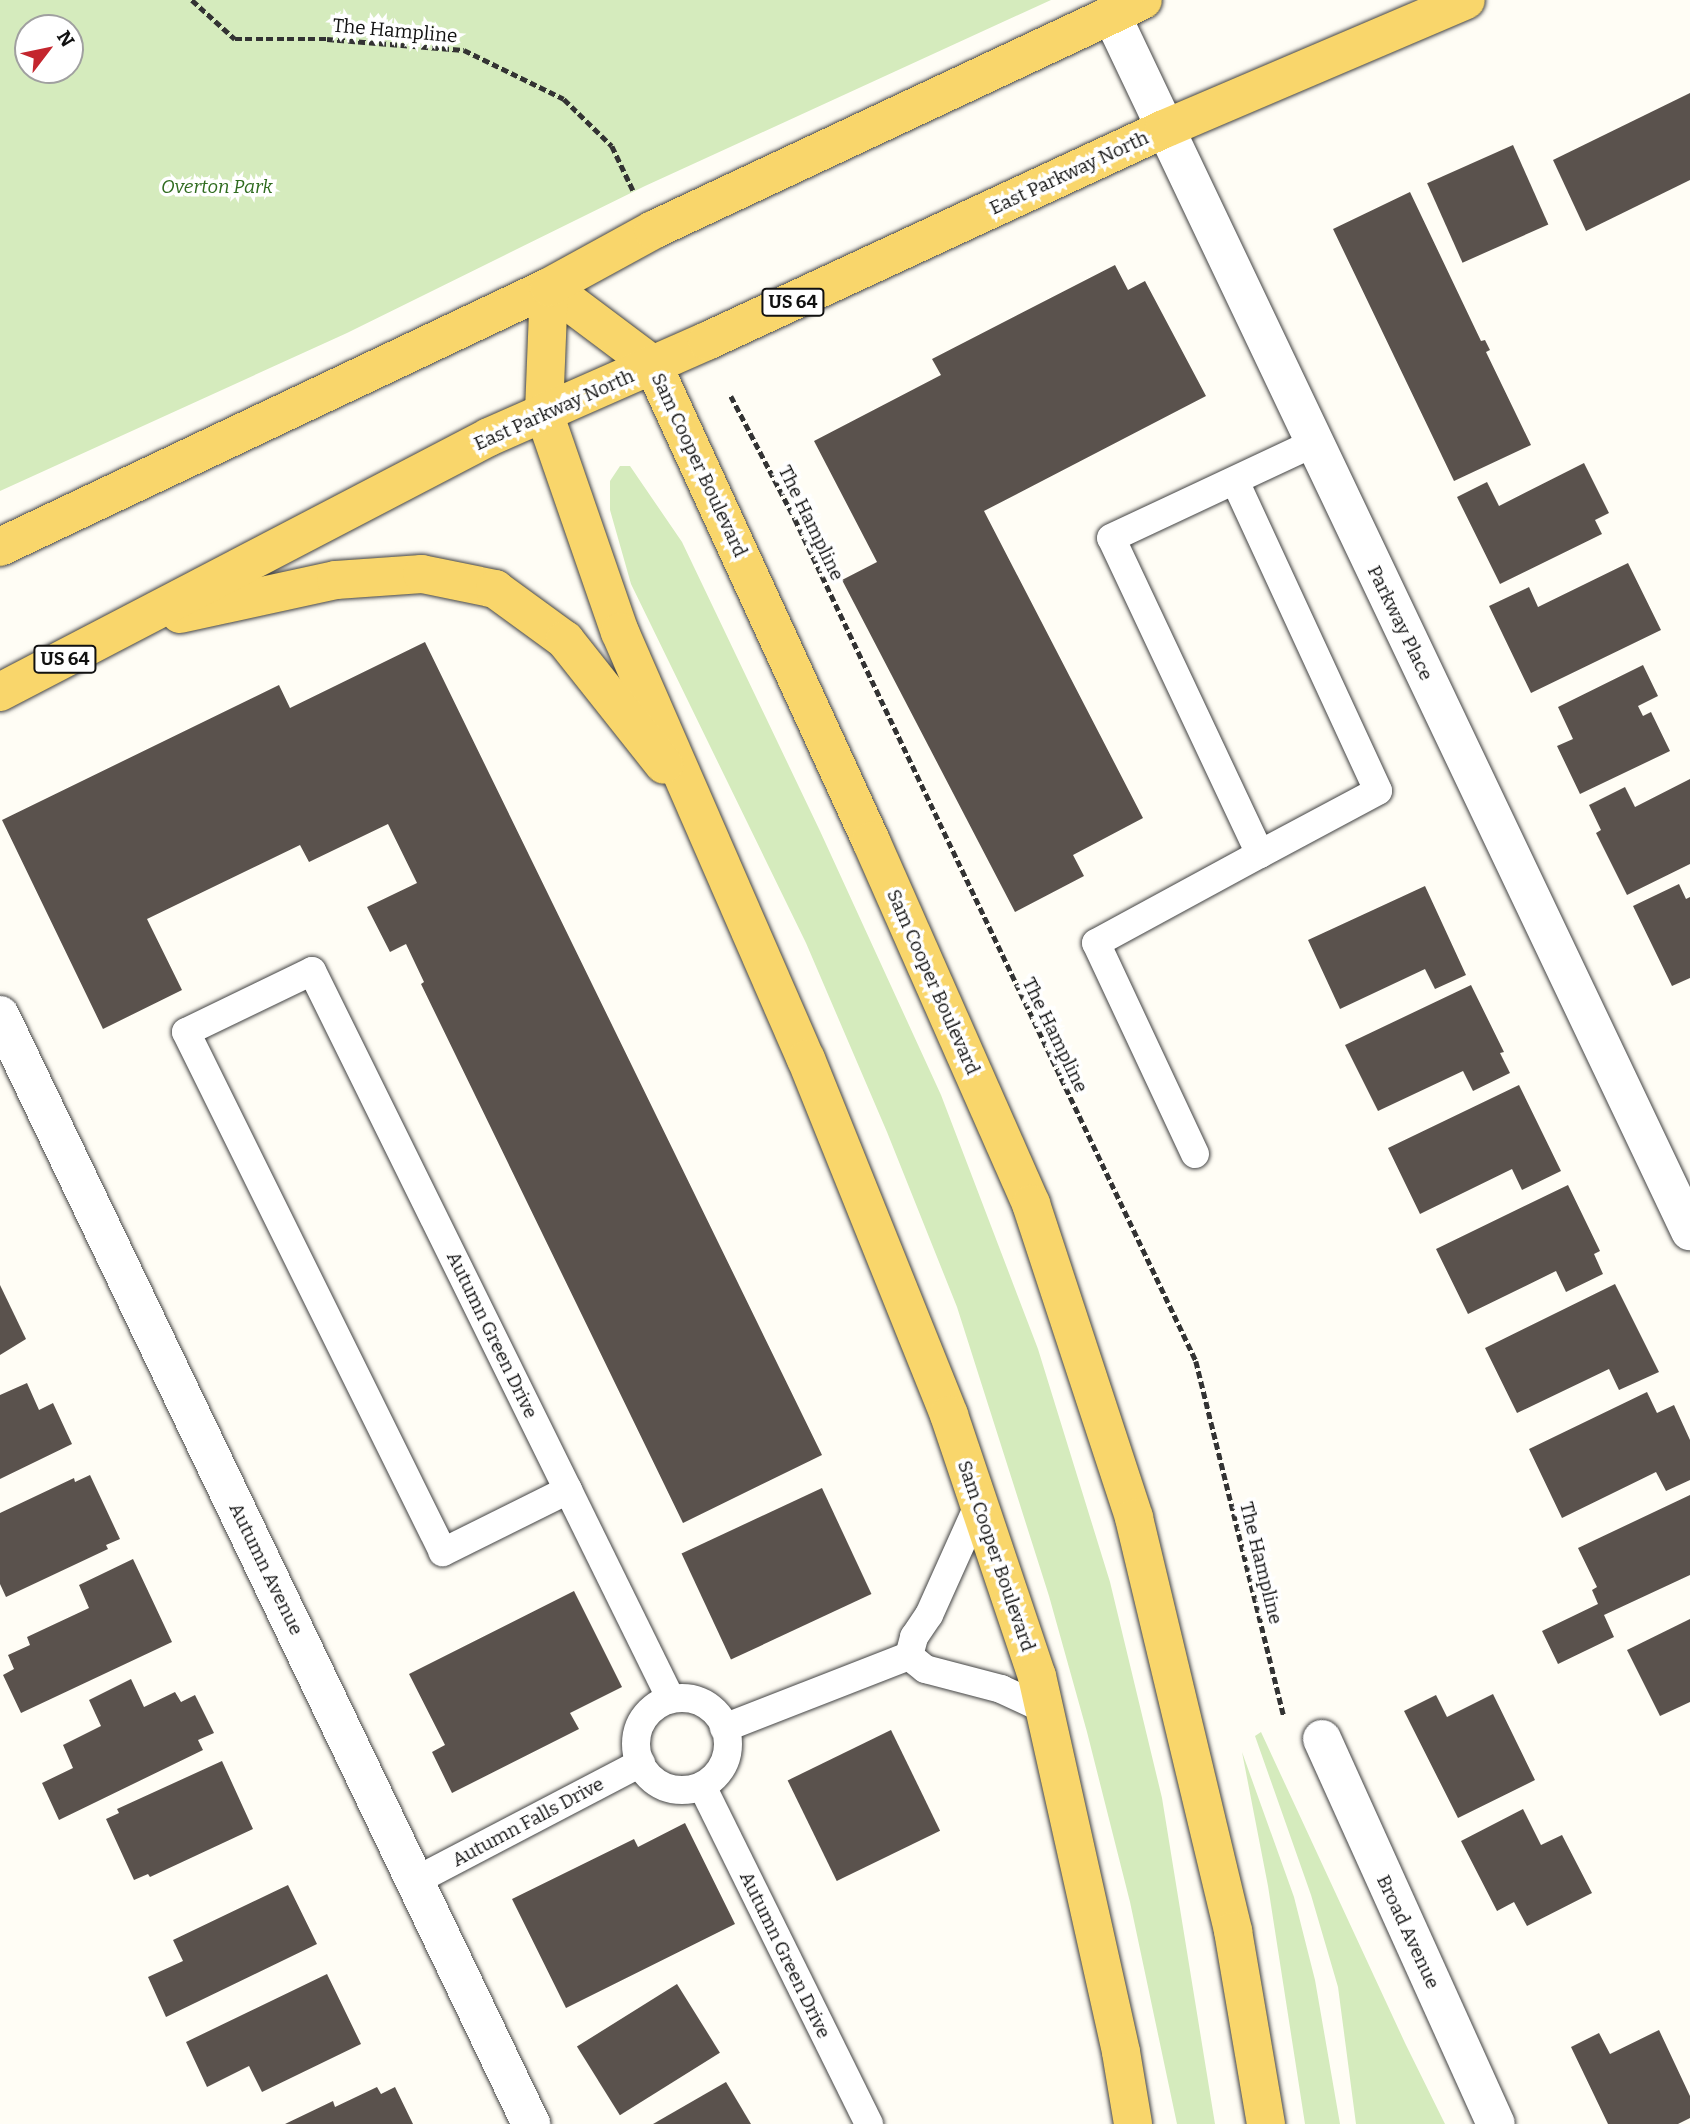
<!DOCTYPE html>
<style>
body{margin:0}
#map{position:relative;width:1690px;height:2124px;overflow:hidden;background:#fffdf5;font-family:Bitter,serif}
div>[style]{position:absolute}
.green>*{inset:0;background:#d5ebbd}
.building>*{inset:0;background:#5a524d;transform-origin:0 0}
.path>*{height:4.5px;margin-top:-2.25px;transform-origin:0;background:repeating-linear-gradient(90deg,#333 0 7px,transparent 0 10.5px)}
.roads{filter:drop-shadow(0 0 2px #444) drop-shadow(0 0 2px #444)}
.lane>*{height:28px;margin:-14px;padding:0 14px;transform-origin:14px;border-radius:14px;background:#fff}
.lane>.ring{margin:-14px;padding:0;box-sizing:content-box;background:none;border:28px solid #fff;border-radius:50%}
.street>*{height:38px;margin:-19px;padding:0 19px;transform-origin:19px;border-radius:19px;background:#fff}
.primary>*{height:38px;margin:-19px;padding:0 19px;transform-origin:19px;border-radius:19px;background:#f9d66b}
span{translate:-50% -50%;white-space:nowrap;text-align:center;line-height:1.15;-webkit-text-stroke:7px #fff;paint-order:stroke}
.shield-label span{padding:2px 5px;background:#fff;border:2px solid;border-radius:5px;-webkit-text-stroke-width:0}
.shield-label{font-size:18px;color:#111;font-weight:700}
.street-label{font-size:19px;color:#111}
.park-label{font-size:19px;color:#2f6b1f;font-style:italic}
.north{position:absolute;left:14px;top:14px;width:70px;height:70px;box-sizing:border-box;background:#fff;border:2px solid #a0a0a0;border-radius:50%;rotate:58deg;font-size:19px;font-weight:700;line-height:28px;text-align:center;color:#111}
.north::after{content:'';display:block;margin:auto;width:24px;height:32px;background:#c4262e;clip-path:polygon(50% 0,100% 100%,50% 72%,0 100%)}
</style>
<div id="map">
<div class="green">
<i style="clip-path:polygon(evenodd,0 0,1051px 0,645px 186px,347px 333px,0 491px,0 0,28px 28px,70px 28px,70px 70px,28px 70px,28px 28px)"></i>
<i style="clip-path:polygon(620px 466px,630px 466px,682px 542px,820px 831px,941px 1095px,1038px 1349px,1110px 1582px,1162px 1798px,1215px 2124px,1177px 2124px,1130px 1902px,1087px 1732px,1049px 1596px,957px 1307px,887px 1132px,806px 943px,631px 584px,610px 510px,610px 481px)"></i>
<i style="clip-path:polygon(1261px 1732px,1405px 2043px,1445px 2124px,1356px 2124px,1338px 1987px,1311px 1895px,1255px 1736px)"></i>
<i style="clip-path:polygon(1242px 1752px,1294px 1897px,1315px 1980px,1340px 2124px,1305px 2124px,1268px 1886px)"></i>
</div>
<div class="building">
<i style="clip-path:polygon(1690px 93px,1690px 180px,1586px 231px,1553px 160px)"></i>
<i style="left:1513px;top:145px;width:87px;height:94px;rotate:66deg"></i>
<i style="clip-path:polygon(1410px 192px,1481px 341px,1485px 340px,1490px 350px,1486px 352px,1531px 445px,1454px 481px,1333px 229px)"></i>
<i style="clip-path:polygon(1115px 265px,1128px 290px,1145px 281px,1206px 396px,984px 511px,1143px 818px,1073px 855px,1084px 876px,1015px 912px,842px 580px,877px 562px,814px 441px,941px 375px,932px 359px)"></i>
<i style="clip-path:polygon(1584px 463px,1609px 513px,1595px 520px,1602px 534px,1500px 584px,1457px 497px,1487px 482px,1499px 506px)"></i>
<i style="clip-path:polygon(1628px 563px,1661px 630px,1531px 693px,1489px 606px,1529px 587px,1538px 607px)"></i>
<i style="clip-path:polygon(425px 642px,822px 1455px,683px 1523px,421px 984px,424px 982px,406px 944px,390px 952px,367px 907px,417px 883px,388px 824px,309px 862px,300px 845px,147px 919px,182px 990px,103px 1029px,2px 820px,279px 685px,290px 708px)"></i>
<i style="clip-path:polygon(1643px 665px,1658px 696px,1638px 706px,1643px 716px,1651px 712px,1670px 751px,1580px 794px,1557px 746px,1573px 739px,1558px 707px)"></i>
<i style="clip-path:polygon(1690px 779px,1690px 864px,1627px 895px,1596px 833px,1601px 830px,1589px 805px,1625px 787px,1635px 807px)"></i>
<i style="clip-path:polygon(1679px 884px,1686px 899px,1690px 897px,1690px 978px,1672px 986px,1633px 906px)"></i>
<i style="clip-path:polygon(1425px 886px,1466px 975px,1435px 989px,1425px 969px,1340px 1009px,1308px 940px)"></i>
<i style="clip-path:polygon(1471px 985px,1504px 1052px,1500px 1053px,1510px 1073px,1473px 1091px,1463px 1071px,1378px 1111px,1345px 1045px)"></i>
<i style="clip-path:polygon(1519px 1085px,1561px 1171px,1522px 1190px,1512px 1169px,1420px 1214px,1388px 1148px)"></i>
<i style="clip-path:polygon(1568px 1185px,1600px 1251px,1594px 1254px,1603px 1274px,1566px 1292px,1556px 1271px,1468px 1314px,1436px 1249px)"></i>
<i style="clip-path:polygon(1615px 1284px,1659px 1372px,1619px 1390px,1609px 1369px,1517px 1413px,1485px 1348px)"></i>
<i style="clip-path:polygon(0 1285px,26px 1339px,0 1355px)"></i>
<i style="clip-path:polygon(27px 1383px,39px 1410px,53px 1403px,72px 1444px,0 1479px,0 1395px)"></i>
<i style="clip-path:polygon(1647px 1392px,1657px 1413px,1674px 1405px,1690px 1440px,1690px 1480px,1666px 1491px,1656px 1472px,1562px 1518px,1529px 1449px)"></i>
<i style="clip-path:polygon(90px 1475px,120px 1539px,106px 1545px,108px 1549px,6px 1597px,0 1584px,0 1513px,74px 1478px,75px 1482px)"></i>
<i style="left:822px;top:1488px;width:117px;height:155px;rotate:65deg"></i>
<i style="clip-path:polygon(1690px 1495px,1690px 1575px,1604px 1615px,1614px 1637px,1558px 1664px,1542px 1631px,1598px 1604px,1592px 1590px,1597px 1587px,1578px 1548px)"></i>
<i style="clip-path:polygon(133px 1559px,172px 1642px,21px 1713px,3px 1675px,14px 1669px,8px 1655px,30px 1645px,27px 1637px,89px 1608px,79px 1585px)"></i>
<i style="clip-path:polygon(574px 1591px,622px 1687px,570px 1713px,579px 1729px,452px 1793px,432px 1752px,445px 1745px,409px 1674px)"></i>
<i style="clip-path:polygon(1690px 1619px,1690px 1702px,1660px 1716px,1627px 1650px)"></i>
<i style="clip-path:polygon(131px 1679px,144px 1707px,175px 1692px,181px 1702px,195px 1695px,214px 1733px,198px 1740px,203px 1750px,59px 1820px,42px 1783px,73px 1768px,63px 1745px,101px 1726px,89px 1700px)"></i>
<i style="clip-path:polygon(1493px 1694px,1535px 1780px,1458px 1818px,1404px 1711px,1436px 1695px,1447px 1717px)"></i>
<i style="left:891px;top:1730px;width:112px;height:115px;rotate:64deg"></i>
<i style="clip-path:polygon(222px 1761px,253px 1829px,150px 1877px,148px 1874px,134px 1880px,106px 1819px,119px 1813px,117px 1809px)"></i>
<i style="clip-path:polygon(1523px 1809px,1541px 1845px,1562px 1835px,1592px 1893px,1527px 1926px,1514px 1902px,1497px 1911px,1461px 1841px)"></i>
<i style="clip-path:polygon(685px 1823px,735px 1924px,566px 2008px,512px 1899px,634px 1839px,638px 1847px)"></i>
<i style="clip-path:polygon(288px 1885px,317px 1944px,166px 2017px,148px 1977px,183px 1961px,173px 1940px)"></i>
<i style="clip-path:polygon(327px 1974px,361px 2044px,262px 2092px,249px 2066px,207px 2087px,186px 2042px)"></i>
<i style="left:677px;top:1984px;width:81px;height:118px;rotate:58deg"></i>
<i style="clip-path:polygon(1659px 2030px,1690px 2096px,1690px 2118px,1678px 2124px,1608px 2124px,1571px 2047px,1599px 2033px,1610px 2054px)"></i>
<i style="clip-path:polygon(726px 2082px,751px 2124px,653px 2124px)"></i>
<i style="clip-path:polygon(377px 2087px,381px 2094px,395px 2087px,413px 2124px,285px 2124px,333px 2101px,335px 2107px)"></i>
</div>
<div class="path">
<i style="left:192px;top:0;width:58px;rotate:42.2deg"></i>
<i style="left:235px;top:39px;width:92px"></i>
<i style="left:327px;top:39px;width:137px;rotate:4.6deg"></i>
<i style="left:464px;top:50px;width:111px;rotate:26.1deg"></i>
<i style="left:564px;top:99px;width:67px;rotate:44.4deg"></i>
<i style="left:612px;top:146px;width:49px;rotate:64.5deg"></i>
<i style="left:731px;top:396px;width:139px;rotate:62.5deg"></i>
<i style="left:795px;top:519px;width:933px;rotate:64.53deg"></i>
<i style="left:1196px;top:1361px;width:366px;rotate:76.1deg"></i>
</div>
<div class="roads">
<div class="lane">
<i style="left:1235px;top:481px;width:341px;rotate:65.2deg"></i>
<i style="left:1378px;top:791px;width:134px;rotate:151.9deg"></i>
<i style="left:1195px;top:1154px;width:233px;rotate:-115.1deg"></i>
<i style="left:1096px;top:943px;width:187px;rotate:-28.5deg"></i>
<i style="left:1260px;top:854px;width:349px;rotate:-115.2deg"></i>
<i style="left:1111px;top:538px;width:224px;rotate:-25.1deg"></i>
<i style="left:568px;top:1490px;width:140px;rotate:153.6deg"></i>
<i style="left:443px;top:1552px;width:580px;rotate:-116.3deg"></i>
<i style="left:186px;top:1032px;width:140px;rotate:-25.8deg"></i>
<i style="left:312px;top:971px;width:579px;rotate:63.74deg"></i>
<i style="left:568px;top:1490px;width:233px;rotate:63.8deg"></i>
<i style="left:909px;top:1656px;width:20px;rotate:-75deg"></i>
<i style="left:914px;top:1637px;width:27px;rotate:-56deg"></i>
<i style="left:929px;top:1615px;width:122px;rotate:-65.8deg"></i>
<i style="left:909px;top:1656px;width:21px;rotate:39deg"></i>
<i style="left:925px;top:1669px;width:79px;rotate:14.7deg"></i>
<i style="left:1001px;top:1689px;width:47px;rotate:24.9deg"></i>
<i class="ring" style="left:636px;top:1698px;width:64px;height:64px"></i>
<i style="left:724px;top:1728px;width:199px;rotate:-21.3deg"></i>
<i style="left:702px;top:1786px;width:377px;rotate:63.7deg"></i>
<i style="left:415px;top:1881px;width:255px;rotate:-27.6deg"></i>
</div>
<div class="street">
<i style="left:1111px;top:14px;width:1348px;rotate:64.56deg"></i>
<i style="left:0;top:1015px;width:1230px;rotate:64.41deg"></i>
<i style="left:1322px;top:1739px;width:422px;rotate:65.7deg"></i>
</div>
<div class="primary">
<i style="left:549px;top:287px;width:130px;rotate:36.9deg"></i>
<i style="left:653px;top:365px;width:524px;rotate:65.39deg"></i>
<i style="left:871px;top:841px;width:397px;rotate:66.2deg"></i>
<i style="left:1031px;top:1204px;width:330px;rotate:71.8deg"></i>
<i style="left:1134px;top:1518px;width:425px;rotate:76.5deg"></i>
<i style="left:1233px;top:1931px;width:196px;rotate:80.3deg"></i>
<i style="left:549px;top:287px;width:126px;rotate:92.3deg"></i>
<i style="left:544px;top:413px;width:232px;rotate:70.9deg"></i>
<i style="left:620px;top:632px;width:466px;rotate:66.5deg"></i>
<i style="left:806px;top:1059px;width:384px;rotate:68.1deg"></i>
<i style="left:949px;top:1415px;width:275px;rotate:71.4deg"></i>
<i style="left:1037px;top:1676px;width:385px;rotate:77.4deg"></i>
<i style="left:1121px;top:2052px;width:73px;rotate:80.5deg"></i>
<i style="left:0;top:547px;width:607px;rotate:-25.34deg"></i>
<i style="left:549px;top:287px;width:119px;rotate:-28.7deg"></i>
<i style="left:653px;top:230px;width:541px;rotate:-25.14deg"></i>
<i style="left:180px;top:614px;width:160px;rotate:-12.3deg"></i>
<i style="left:336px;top:580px;width:86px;rotate:-4deg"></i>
<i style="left:422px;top:574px;width:75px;rotate:11.6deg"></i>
<i style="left:495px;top:589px;width:87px;rotate:36.1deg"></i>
<i style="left:565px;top:640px;width:159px;rotate:51.6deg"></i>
<i style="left:0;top:692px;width:551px;rotate:-27.54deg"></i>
<i style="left:489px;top:437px;width:238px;rotate:-23.8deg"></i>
<i style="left:707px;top:341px;width:504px;rotate:-24.89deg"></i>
<i style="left:1164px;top:129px;width:328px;rotate:-23.1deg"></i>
</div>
</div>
<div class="shield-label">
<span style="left:793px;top:302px">US 64</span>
<span style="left:65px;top:659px">US 64</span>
</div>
<div class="street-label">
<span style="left:395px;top:31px;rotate:5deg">The Hampline</span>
<span style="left:1069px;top:173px;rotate:-25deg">East Parkway North</span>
<span style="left:554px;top:410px;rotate:-24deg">East Parkway North</span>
<span style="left:699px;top:465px;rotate:65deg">Sam Cooper Boulevard</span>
<span style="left:811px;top:523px;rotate:64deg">The Hampline</span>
<span style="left:1400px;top:623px;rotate:64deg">Parkway Place</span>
<span style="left:933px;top:982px;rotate:66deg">Sam Cooper Boulevard</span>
<span style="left:1055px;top:1035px;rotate:64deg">The Hampline</span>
<span style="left:492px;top:1335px;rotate:64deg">Autumn Green Drive</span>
<span style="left:996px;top:1556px;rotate:71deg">Sam Cooper Boulevard</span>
<span style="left:1261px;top:1563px;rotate:76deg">The Hampline</span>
<span style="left:266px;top:1569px;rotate:64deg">Autumn Avenue</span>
<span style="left:528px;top:1822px;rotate:-28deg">Autumn Falls Drive</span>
<span style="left:1408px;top:1932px;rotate:65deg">Broad Avenue</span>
<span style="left:785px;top:1955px;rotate:64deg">Autumn Green Drive</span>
</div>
<div class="park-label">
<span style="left:217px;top:187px">Overton Park</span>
</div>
<div class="north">N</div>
</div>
